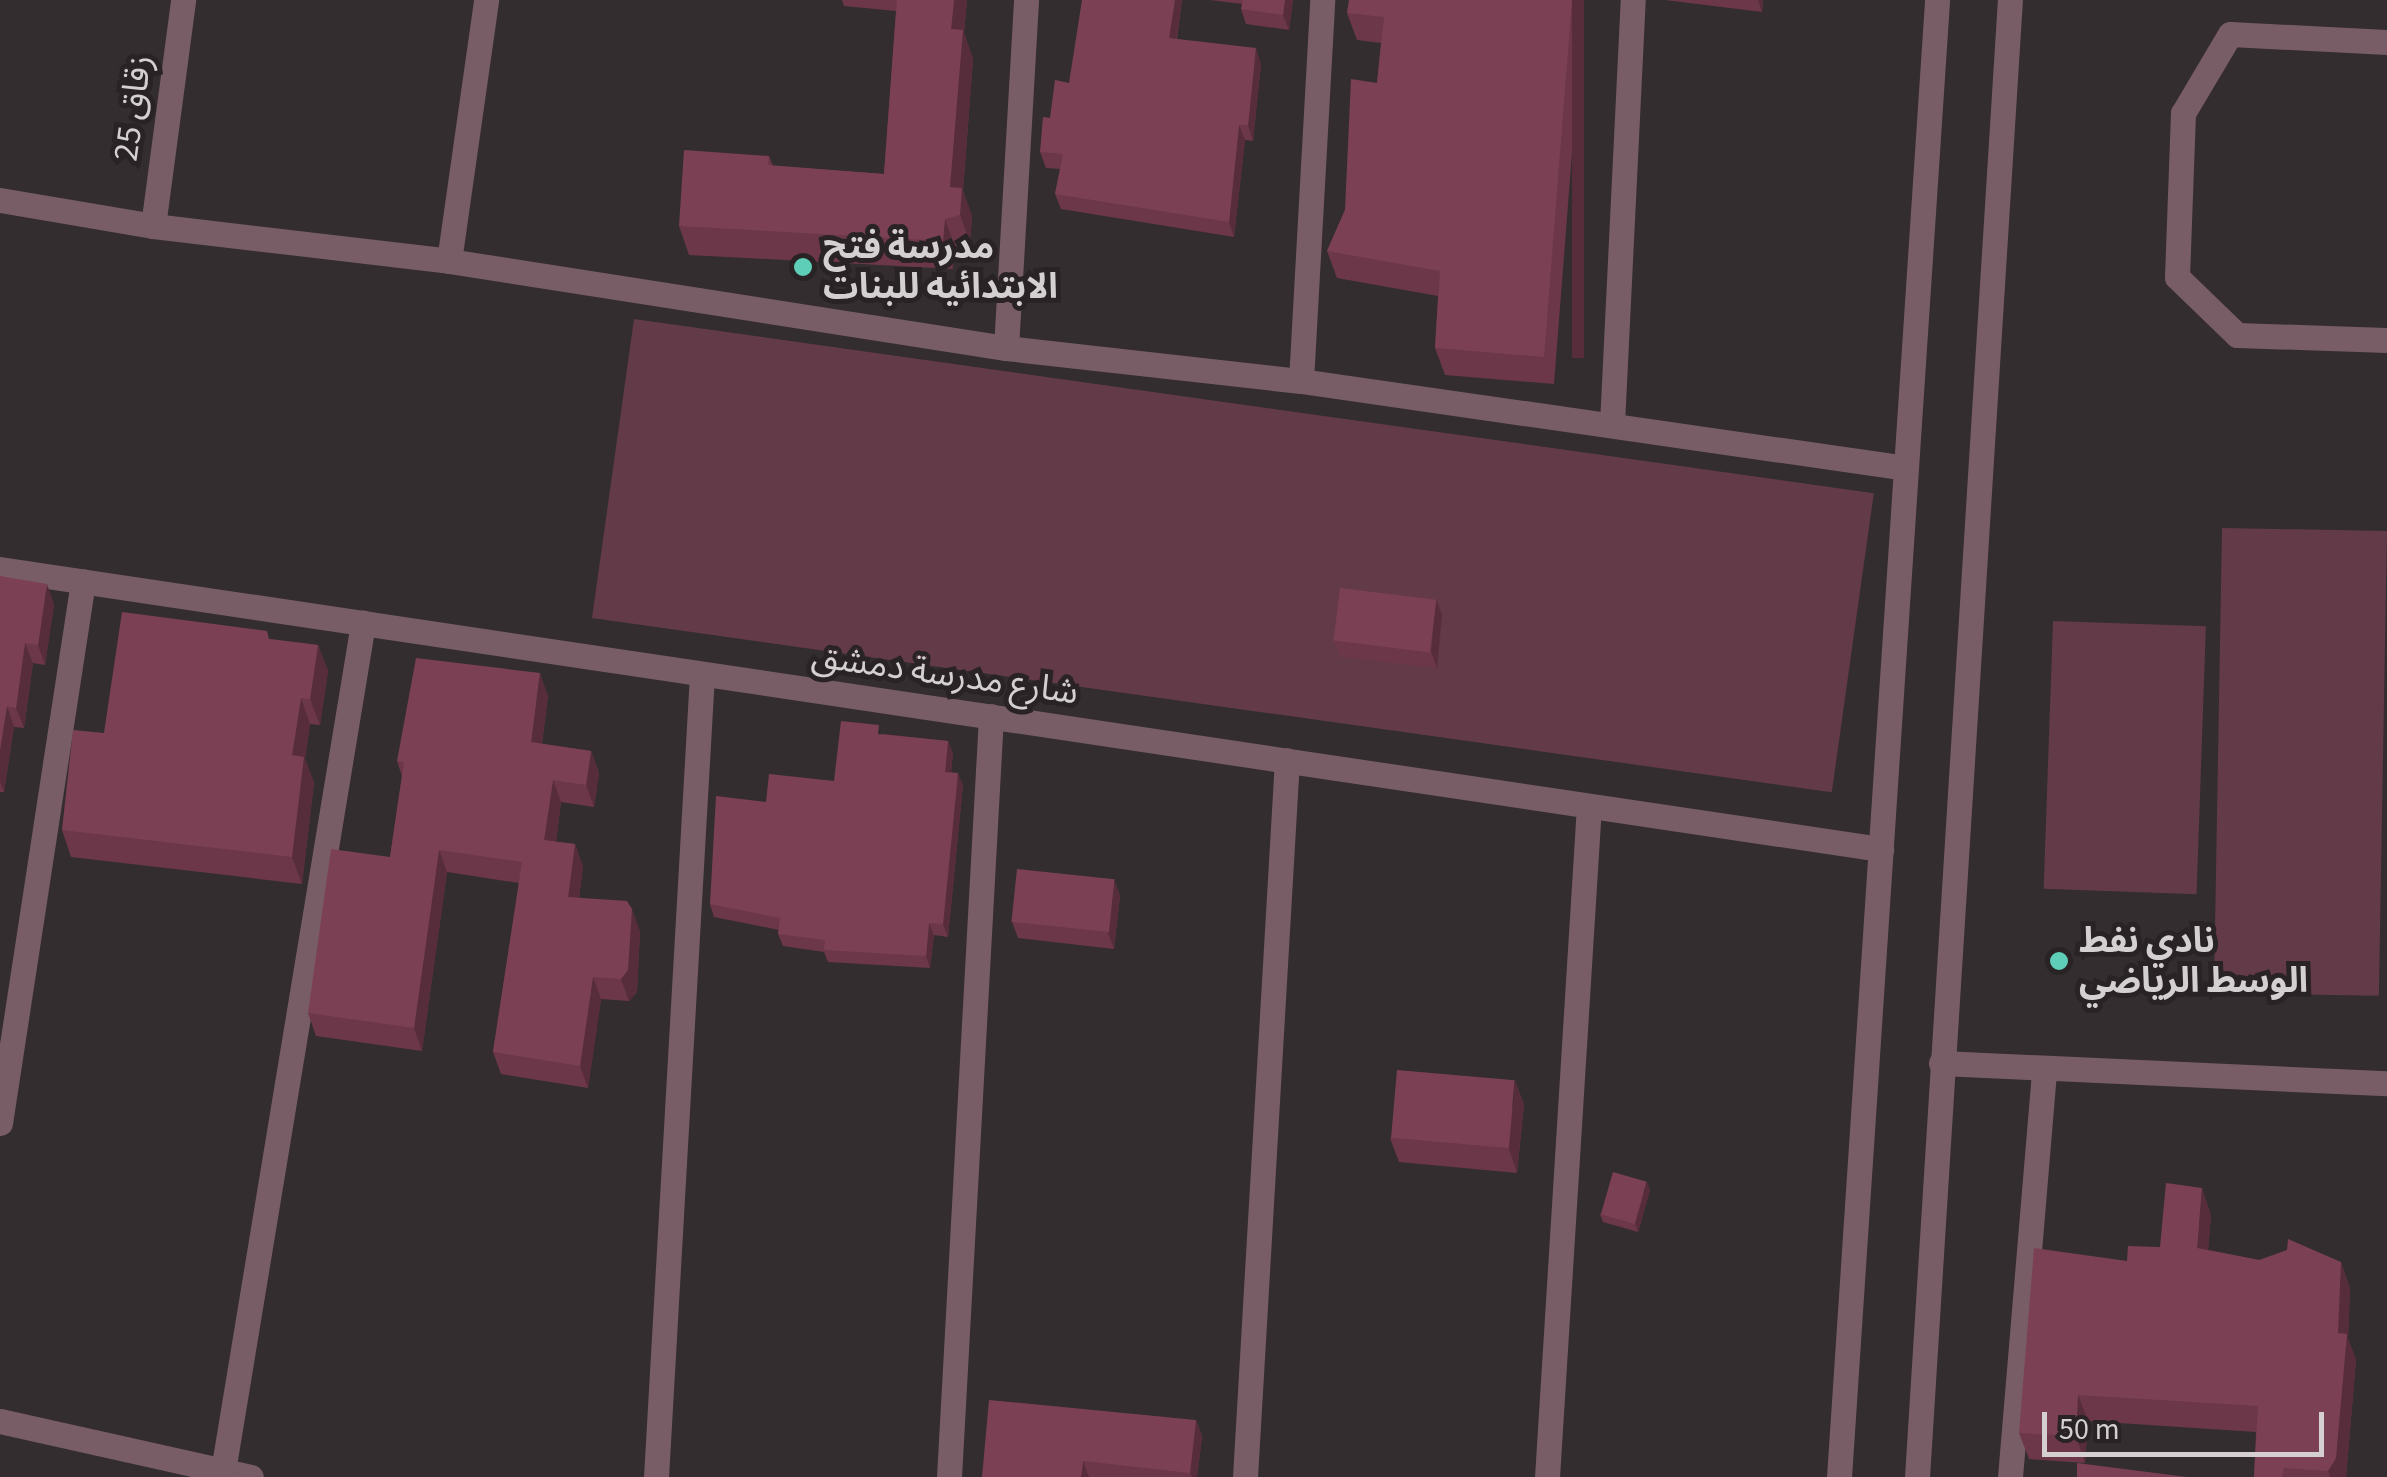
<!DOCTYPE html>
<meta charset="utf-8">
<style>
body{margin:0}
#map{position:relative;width:2387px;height:1477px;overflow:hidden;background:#332d2f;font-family:"Source Sans 3","Noto Sans Arabic",sans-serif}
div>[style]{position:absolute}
.green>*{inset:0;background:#633a48;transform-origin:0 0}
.minor>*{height:25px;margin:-12.5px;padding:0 12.5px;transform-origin:12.5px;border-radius:12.5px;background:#795d66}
.wall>*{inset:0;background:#6b3749}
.shaded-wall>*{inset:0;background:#572d3c;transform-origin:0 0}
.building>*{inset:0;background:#7c4055;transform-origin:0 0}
.dots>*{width:28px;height:28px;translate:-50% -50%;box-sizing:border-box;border:5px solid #292325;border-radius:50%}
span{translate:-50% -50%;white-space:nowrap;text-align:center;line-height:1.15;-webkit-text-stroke:10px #292325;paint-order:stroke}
.street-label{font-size:35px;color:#d4d0d1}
.poi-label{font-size:35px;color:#d4d0d1;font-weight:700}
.left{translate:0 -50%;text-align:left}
.scale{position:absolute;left:2042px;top:1412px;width:282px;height:45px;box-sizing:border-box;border:5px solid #d4d0d1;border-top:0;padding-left:12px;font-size:30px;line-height:35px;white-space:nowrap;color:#d4d0d1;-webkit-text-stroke:8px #292325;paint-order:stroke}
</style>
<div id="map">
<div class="green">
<i style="left:634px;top:319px;width:1252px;height:302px;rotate:8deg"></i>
<i style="left:2222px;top:528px;width:165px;height:465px;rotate:1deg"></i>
<i style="left:2053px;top:621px;width:153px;height:268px;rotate:2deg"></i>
</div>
<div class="minor">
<i style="left:2387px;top:42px;width:157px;rotate:-177.1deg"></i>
<i style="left:2230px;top:34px;width:92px;rotate:120.7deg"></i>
<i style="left:2183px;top:113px;width:164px;rotate:92.1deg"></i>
<i style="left:2177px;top:277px;width:83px;rotate:44deg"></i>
<i style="left:2237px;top:335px;width:150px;rotate:1.9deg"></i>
<i style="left:0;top:200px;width:155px;rotate:9.6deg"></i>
<i style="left:153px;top:226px;width:298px;rotate:6.7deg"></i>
<i style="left:449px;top:261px;width:564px;rotate:8.88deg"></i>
<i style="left:1006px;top:348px;width:297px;rotate:6.4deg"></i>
<i style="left:1301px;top:381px;width:611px;rotate:8.18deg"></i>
<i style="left:153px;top:226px;width:228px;rotate:-82.4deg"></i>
<i style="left:449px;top:261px;width:264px;rotate:-81.9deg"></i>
<i style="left:1006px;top:348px;width:349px;rotate:-86.7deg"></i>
<i style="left:1301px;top:381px;width:382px;rotate:-86.8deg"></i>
<i style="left:1612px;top:424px;width:425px;rotate:-87.2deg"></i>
<i style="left:0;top:569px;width:1902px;rotate:8.47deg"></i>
<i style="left:1941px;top:1063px;width:446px;rotate:2.6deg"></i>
<i style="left:0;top:1123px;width:548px;rotate:-81.29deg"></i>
<i style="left:0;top:1421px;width:257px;rotate:12.6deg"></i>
<i style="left:222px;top:1477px;width:866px;rotate:-80.62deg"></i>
<i style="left:656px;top:1477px;width:804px;rotate:-86.72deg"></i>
<i style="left:949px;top:1477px;width:762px;rotate:-86.84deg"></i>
<i style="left:1245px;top:1477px;width:718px;rotate:-86.65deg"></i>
<i style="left:1547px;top:1477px;width:672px;rotate:-86.42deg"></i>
<i style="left:1839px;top:1477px;width:1480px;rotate:-86.2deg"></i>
<i style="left:1917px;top:1477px;width:1480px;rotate:-86.4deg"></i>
<i style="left:2010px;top:1477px;width:410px;rotate:-85.2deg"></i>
</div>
<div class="wall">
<i style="clip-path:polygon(842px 0,967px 0,964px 33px,973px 59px,963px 191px,972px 216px,970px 243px,955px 247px,953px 269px,689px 255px,679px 226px,769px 156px,773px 166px,884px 174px,896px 11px,844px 6px)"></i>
<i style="clip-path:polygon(1182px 0,1177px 39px,1261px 64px,1253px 141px,1245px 140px,1234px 237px,1061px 209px,1055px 194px,1060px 169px,1046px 168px,1040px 152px,1050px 118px,1069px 83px)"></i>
<i style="clip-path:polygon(1210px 0,1293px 0,1289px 30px,1246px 24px,1241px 9px,1242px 4px)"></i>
<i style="clip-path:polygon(1584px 0,1554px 384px,1445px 375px,1435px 348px,1438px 296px,1337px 278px,1327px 251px,1345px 210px,1377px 83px,1381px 43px,1357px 40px,1347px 13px)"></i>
<i style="clip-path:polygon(1665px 0,1763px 0,1762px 12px)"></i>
<i style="clip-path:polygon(0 576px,54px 604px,45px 665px,33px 663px,24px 728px,14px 727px,4px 792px,0 792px)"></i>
<i style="clip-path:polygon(1436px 599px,1442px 615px,1437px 668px,1340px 657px,1334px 641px)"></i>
<i style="clip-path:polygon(270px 639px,318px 645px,328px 671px,320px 725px,310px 724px,305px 759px,314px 783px,302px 884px,71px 857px,62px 830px,104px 733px)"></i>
<i style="clip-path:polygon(548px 696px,542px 744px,591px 751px,599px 773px,594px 807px,561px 802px,556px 842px,575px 844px,583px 867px,579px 898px,640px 931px,637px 992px,629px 1001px,601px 999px,588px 1088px,501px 1074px,493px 1052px,519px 883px,447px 872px,422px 1051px,316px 1036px,308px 1013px,390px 857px,402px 776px,397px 761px)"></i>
<i style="clip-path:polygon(883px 734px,948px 741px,953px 754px,951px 772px,963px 785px,948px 937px,934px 935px,930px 968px,828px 962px,824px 952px,783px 946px,778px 934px,779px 930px,714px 917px,710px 904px,766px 802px,834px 781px)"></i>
<i style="clip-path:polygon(1114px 880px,1120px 896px,1114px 949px,1018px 938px,1012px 922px)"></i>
<i style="clip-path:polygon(1524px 1104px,1517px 1173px,1399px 1162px,1390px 1138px)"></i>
<i style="clip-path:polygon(1650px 1190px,1638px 1232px,1603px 1222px,1600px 1214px)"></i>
<i style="clip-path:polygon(2211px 1215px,2208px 1250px,2259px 1260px,2341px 1262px,2350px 1289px,2348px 1339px,2356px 1360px,2346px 1477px,2254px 1477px,2256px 1432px,2088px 1421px,2085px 1463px,2029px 1459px,2019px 1433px,2127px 1261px,2160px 1247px)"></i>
<i style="clip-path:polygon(1196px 1420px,1202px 1436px,1197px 1477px,982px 1477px)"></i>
</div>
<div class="shaded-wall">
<i style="clip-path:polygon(954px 0,967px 0,964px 33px,973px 59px,963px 191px,972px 216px,970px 243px,950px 187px,951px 29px)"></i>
<i style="clip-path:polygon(1175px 0,1182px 0,1174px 53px,1169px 38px)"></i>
<i style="clip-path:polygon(1285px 0,1293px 0,1289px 30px,1283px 15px)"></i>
<i style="left:1572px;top:0;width:12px;height:358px"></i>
<i style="clip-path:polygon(1758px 0,1763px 0,1762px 12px)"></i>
<i style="clip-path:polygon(1256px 48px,1261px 64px,1253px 141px,1248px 125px)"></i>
<i style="clip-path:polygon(1239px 125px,1245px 140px,1234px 237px,1229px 222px)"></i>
<i style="clip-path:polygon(945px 219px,955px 247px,953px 269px,943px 241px)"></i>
<i style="clip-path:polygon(47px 584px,54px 604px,45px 665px,38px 645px)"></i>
<i style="clip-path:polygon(1436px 599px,1442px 615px,1437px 668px,1431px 651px)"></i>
<i style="clip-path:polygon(25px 643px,33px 663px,24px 728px,16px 708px)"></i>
<i style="clip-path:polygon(318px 645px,328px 671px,320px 725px,310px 699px)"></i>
<i style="clip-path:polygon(540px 673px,548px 696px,539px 764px,531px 742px)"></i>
<i style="clip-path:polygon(301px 698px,310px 724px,305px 759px,314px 783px,302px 884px,292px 857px,292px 755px)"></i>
<i style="clip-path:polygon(7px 706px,14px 727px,4px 792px,0 782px,0 750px)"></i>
<i style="clip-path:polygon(948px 741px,953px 754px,950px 784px,945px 772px)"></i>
<i style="clip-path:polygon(591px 751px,599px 773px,594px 807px,586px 785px)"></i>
<i style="clip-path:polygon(958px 773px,963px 785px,948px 937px,943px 924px)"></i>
<i style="clip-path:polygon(553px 780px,561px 802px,553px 862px,544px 840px)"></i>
<i style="clip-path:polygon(575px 844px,583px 867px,576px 919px,568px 897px)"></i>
<i style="clip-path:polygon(439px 850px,447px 872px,422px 1051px,414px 1028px)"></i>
<i style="clip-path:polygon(1114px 880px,1120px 896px,1114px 949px,1108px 933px)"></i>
<i style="clip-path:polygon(632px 909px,640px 931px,637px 992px,629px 1001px,621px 979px)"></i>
<i style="clip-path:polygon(929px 923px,934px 935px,930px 968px,926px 956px)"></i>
<i style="clip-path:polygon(593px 977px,601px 999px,588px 1088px,580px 1066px)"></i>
<i style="clip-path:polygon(1515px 1080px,1524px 1104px,1517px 1173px,1509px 1149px)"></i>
<i style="clip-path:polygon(1647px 1182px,1650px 1190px,1638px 1232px,1635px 1224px)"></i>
<i style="clip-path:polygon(2202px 1188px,2211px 1215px,2206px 1275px,2197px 1248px)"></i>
<i style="clip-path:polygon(2341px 1262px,2350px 1289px,2348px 1339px,2356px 1360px,2346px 1477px,2330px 1477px,2328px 1471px)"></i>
<i style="clip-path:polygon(2078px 1395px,2088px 1421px,2085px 1463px,2076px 1436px)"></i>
<i style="clip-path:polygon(1196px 1420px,1202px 1436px,1197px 1477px,1192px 1477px,1190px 1473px)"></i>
<i style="clip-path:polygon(1083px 1461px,1089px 1477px,1081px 1477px)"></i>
</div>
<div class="building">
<i style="clip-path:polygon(897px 0,954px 0,951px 29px,963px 30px,950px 187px,962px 188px,960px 215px,945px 219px,943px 241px,679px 226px,684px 150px,769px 156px,768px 165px,884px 174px)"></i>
<i style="clip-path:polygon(1082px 0,1175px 0,1169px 38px,1256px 48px,1248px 125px,1239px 125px,1229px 222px,1055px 194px,1063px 154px,1040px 152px,1043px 117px,1050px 118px,1055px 80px,1069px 83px)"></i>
<i style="clip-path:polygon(1243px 0,1285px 0,1283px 15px,1241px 9px)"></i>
<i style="clip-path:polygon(1349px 0,1572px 0,1544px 357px,1435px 348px,1440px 271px,1327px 251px,1345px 210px,1351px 79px,1377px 83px,1384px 17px,1347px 13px)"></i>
<i style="clip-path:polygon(0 576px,47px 584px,38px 645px,25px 643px,16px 708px,7px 706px,0 750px)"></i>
<i style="left:1340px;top:588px;width:97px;height:53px;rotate:7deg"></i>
<i style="clip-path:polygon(122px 612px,267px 631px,269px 639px,318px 645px,310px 699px,301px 698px,292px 755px,304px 757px,292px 857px,62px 830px,73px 730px,104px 733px)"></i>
<i style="clip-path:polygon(416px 658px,540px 673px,531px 742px,591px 751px,586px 785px,553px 780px,544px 840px,575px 844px,568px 897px,627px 901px,632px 909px,628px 970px,621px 979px,593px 977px,580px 1066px,493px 1052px,522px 862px,439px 850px,414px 1028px,308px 1013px,331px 849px,390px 857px,404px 762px,397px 761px)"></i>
<i style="clip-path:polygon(841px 721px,879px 725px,878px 734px,948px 741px,945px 772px,958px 773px,943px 924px,929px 923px,926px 956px,824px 950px,825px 940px,778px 934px,780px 918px,710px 904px,716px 796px,766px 802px,769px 774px,834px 781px)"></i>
<i style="left:1017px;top:869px;width:98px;height:53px;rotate:6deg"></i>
<i style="left:1397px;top:1070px;width:118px;height:68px;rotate:5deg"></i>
<i style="left:1613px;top:1172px;width:35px;height:44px;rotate:16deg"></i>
<i style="clip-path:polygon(2166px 1183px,2202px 1188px,2197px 1248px,2259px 1260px,2287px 1250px,2288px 1239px,2341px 1262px,2338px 1333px,2347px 1334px,2336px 1458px,2328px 1471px,2284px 1468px,2282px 1477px,2254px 1477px,2258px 1406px,2078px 1395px,2076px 1436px,2019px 1433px,2034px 1248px,2127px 1261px,2128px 1246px,2160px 1247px)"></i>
<i style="clip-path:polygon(989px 1400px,1196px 1420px,1190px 1473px,1083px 1461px,1081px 1477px,982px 1477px)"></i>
<i style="clip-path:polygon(2077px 1463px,2187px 1477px,2077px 1477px)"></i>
</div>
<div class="dots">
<i style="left:803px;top:267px;background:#5eceb8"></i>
<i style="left:2059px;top:961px;background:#5eceb8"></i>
</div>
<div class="street-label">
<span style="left:133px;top:108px;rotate:-82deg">زقاق 25</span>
<span style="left:945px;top:674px;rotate:8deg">شارع مدرسة دمشق</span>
</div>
<div class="poi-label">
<span class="left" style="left:823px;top:267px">مدرسة فتح<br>الابتدائيه للبنات</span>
<span class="left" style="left:2079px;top:961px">نادي نفط<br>الوسط الرياضي</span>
</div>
<div class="scale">50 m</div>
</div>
